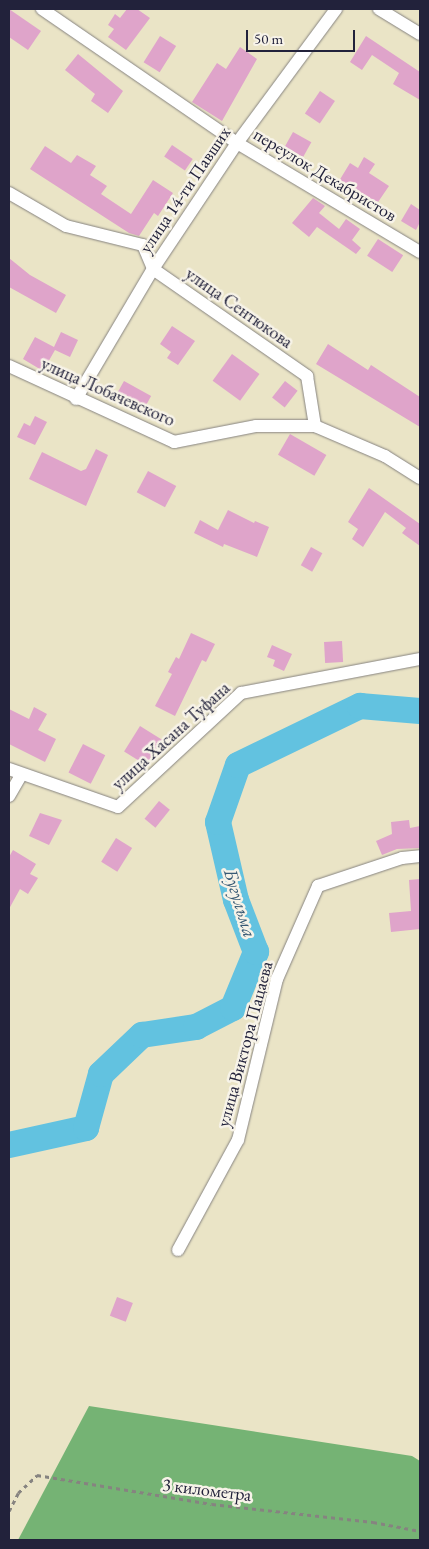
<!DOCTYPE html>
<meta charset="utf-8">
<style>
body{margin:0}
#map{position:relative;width:429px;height:1549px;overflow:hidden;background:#eae4c6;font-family:"EB Garamond",serif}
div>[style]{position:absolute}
.forest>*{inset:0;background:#75b374}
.river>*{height:26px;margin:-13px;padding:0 13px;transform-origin:13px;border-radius:13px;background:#62c2e0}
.building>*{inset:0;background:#dfa4ca;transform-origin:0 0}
.path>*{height:2.5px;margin-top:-1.25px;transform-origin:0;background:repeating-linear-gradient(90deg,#868380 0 4px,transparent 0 8px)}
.roads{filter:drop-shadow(0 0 1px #868380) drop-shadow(0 0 1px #868380)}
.minor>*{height:12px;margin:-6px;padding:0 6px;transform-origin:6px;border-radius:6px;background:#fff}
span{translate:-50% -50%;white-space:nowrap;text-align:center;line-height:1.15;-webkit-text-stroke:5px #f7f3e8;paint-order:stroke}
.street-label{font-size:18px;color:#22223b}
.water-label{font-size:19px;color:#385a75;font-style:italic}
.frame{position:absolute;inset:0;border:10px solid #22223b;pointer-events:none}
.scale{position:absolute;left:246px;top:30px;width:109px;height:22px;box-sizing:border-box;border:2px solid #22223b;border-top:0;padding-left:6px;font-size:15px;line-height:18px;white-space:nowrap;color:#22223b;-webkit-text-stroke:4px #f7f3e8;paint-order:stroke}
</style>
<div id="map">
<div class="forest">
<i style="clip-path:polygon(89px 1406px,412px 1456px,420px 1461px,420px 1540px,18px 1540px)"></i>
</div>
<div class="river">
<i style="left:9px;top:1145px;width:79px;rotate:-12.4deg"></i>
<i style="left:86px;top:1128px;width:56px;rotate:-74.5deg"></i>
<i style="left:101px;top:1074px;width:57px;rotate:-43.6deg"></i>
<i style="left:142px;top:1035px;width:55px;rotate:-8.4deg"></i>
<i style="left:196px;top:1027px;width:42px;rotate:-27.2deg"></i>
<i style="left:233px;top:1008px;width:61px;rotate:-67.7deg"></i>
<i style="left:256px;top:952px;width:56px;rotate:-111deg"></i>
<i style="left:236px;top:900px;width:80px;rotate:-103deg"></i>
<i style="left:218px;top:822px;width:60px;rotate:-70.7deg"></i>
<i style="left:238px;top:765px;width:136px;rotate:-25.8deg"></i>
<i style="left:360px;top:706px;width:60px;rotate:4.8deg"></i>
</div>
<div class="building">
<i style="clip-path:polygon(9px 9px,41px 31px,28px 50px,9px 37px)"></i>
<i style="clip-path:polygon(127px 9px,137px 9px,150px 18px,126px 50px,108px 37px,114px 29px,108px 25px,115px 14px,120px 18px)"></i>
<i style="left:160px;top:36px;width:19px;height:31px;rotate:32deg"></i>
<i style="clip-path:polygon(366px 36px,420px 72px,420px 100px,393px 84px,399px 73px,372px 55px,362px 70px,350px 62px)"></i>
<i style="clip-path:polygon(240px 47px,257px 59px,222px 121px,192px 102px,217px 63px,226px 69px)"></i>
<i style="clip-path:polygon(78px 54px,123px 91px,108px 113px,91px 101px,95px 94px,65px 70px)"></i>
<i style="left:320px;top:91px;width:18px;height:27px;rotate:34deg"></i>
<i style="left:293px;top:132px;width:21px;height:17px;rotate:29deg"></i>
<i style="left:172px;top:145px;width:25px;height:14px;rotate:34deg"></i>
<i style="clip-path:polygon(45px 146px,71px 163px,77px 155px,96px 166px,90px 175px,107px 186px,101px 194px,131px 214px,153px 180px,173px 193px,158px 216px,154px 213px,139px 236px,129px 233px,30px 169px)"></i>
<i style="clip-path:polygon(364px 157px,375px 164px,369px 173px,389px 186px,376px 205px,339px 181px,350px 163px,358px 168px)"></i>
<i style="clip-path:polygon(313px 198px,325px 206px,319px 213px,339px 229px,346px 219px,360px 229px,352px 240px,361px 248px,356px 254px,317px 227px,309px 237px,292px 223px)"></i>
<i style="clip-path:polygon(411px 204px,420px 210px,420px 222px,416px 230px,401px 221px)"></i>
<i style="left:378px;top:239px;width:30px;height:20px;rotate:33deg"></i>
<i style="clip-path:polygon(9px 258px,30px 275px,66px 295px,56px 313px,9px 287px)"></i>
<i style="clip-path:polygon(172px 326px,195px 341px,178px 365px,167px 358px,171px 352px,160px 344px)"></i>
<i style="clip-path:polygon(61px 332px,78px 340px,70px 357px,55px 350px,43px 371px,23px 359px,35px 337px,54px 347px)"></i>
<i style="clip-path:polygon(328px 344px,368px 370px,371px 365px,420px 397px,420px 427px,316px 364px)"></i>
<i style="left:232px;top:354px;width:34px;height:33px;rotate:36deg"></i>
<i style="left:124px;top:381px;width:31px;height:21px;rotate:29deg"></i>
<i style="left:285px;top:381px;width:16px;height:21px;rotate:38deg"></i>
<i style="clip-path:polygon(35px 416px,47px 422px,35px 445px,17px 437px,24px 423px,30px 426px)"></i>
<i style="left:290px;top:434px;width:42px;height:24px;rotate:30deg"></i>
<i style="clip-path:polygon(96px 449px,108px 455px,86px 506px,29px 479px,42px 452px,81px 471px,86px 469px)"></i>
<i style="left:148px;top:471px;width:32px;height:24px;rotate:28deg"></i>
<i style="clip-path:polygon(369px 488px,420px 524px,420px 546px,402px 533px,406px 528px,385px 512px,363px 547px,352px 539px,358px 529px,348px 522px)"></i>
<i style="clip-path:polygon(228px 510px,254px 523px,255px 521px,269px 527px,257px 557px,224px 544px,223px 547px,194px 533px,200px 520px,218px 530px)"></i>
<i style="left:311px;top:547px;width:13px;height:21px;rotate:29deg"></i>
<i style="clip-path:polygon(191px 633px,215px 644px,206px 662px,202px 660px,175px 716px,155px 706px,172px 674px,168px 672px,176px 657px,179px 659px)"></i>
<i style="left:342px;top:641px;width:21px;height:18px;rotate:87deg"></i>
<i style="clip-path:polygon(272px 645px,292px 654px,284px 671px,273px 666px,275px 660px,267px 657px)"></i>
<i style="clip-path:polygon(34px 707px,47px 714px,38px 730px,56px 739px,45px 762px,9px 744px,9px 709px,29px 719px)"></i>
<i style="left:140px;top:726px;width:26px;height:30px;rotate:32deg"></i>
<i style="left:83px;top:744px;width:25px;height:32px;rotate:27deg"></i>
<i style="left:159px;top:801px;width:14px;height:23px;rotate:39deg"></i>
<i style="clip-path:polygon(40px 813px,62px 820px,49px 845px,29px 836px)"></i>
<i style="clip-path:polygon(409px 820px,410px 828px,420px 826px,420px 848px,397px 849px,382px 855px,376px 841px,392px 834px,391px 822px)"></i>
<i style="left:116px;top:838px;width:19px;height:28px;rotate:32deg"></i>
<i style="clip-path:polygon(13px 850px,36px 864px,30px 874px,38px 878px,28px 894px,20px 889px,9px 909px,9px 857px)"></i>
<i style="clip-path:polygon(420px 879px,420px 929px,391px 932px,389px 913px,411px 911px,409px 880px)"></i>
<i style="left:117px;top:1297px;width:17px;height:20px;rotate:21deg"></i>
</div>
<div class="path">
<i style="left:9px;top:1511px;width:20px;rotate:-63deg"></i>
<i style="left:18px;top:1493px;width:26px;rotate:-43deg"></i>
<i style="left:37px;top:1475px;width:177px;rotate:9.4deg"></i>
<i style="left:212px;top:1504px;width:162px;rotate:6.4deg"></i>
<i style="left:373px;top:1522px;width:48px;rotate:10.8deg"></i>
</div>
<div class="roads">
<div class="minor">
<i style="left:42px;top:9px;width:237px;rotate:34.5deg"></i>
<i style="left:237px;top:143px;width:213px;rotate:30.8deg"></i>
<i style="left:379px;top:9px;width:48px;rotate:31.4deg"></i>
<i style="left:9px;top:193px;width:66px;rotate:30.1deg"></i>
<i style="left:66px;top:226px;width:79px;rotate:13.9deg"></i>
<i style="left:143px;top:245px;width:26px;rotate:67deg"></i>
<i style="left:153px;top:269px;width:188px;rotate:34.8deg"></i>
<i style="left:307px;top:376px;width:51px;rotate:80.9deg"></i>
<i style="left:315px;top:426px;width:76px;rotate:23.2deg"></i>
<i style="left:385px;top:456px;width:41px;rotate:32.2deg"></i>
<i style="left:9px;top:366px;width:182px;rotate:24.7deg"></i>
<i style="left:174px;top:442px;width:84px;rotate:-11deg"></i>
<i style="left:256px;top:426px;width:59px"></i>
<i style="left:76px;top:399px;width:151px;rotate:-59.4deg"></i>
<i style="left:153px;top:269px;width:151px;rotate:-56.3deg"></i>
<i style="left:237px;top:143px;width:167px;rotate:-53.5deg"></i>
<i style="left:9px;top:769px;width:115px;rotate:19.2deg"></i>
<i style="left:118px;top:807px;width:168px;rotate:-42.8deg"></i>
<i style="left:241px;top:693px;width:182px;rotate:-10.8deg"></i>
<i style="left:9px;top:796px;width:24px;rotate:-60deg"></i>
<i style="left:178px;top:1250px;width:125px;rotate:-61.4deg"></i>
<i style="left:238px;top:1140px;width:166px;rotate:-76.4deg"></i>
<i style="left:277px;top:979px;width:102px;rotate:-66.2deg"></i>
<i style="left:318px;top:886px;width:89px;rotate:-18.4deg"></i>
<i style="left:402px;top:858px;width:18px;rotate:-6deg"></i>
</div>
</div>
<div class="street-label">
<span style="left:325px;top:175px;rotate:31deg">переулок Декабристов</span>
<span style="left:185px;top:190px;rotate:-56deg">улица 14-ти Павших</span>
<span style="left:239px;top:308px;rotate:35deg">улица Сентюкова</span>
<span style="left:108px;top:392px;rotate:24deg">улица Лобачевского</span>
<span style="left:171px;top:736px;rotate:-42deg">улица Хасана Туфана</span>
<span style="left:245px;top:1044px;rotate:-75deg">улица Виктора Пацаева</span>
<span style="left:207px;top:1490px;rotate:7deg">3 километра</span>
</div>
<div class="water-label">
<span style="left:240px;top:903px;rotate:73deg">Бугульма</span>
</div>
<div class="frame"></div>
<div class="scale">50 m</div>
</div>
